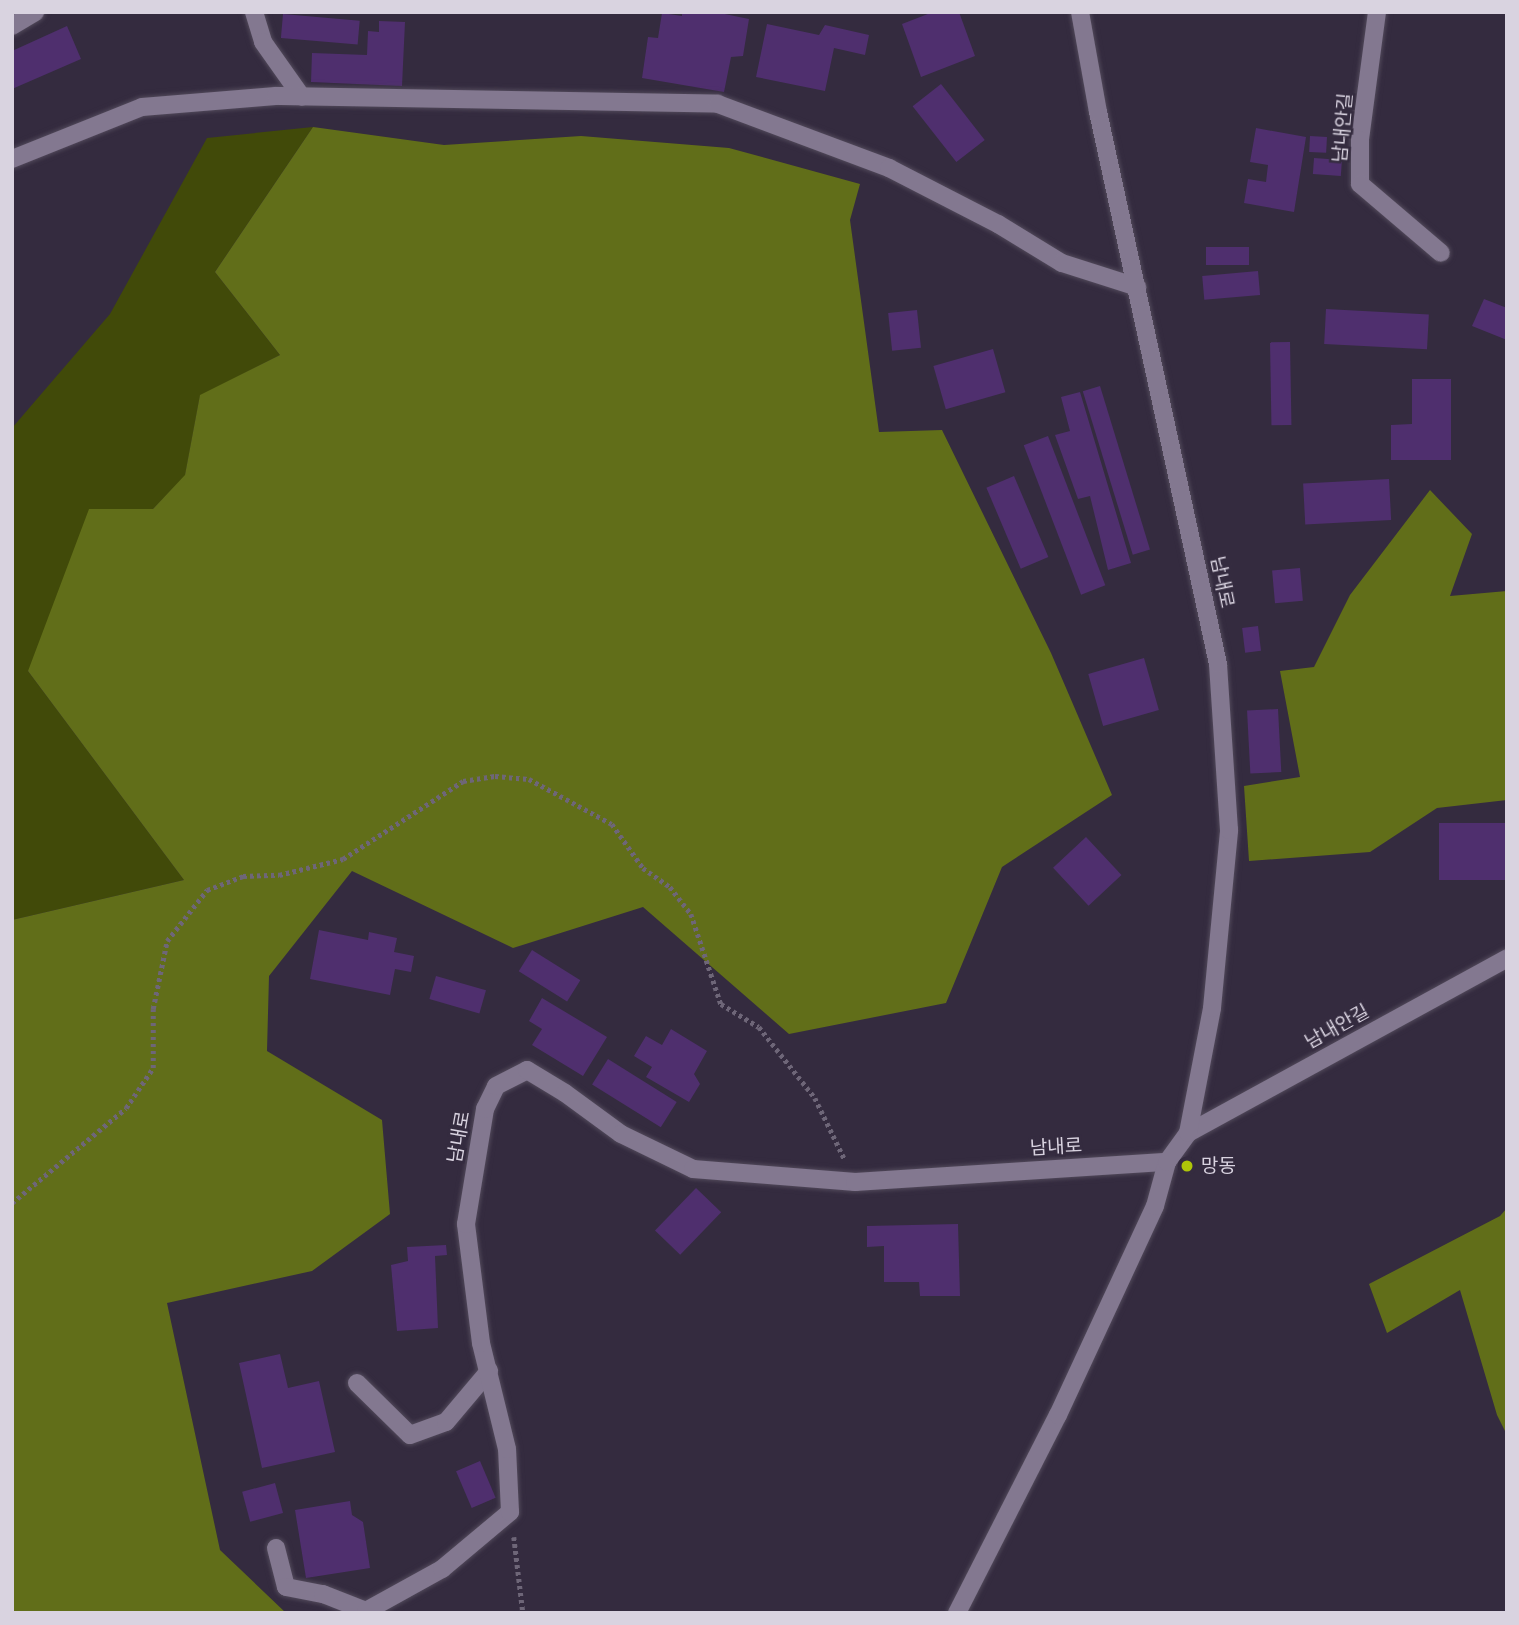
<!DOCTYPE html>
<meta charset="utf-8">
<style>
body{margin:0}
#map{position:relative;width:1519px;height:1625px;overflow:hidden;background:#342b3f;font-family:Ubuntu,"Noto Sans KR",sans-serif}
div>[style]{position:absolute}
.green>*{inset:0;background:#414a09}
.forest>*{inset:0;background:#616e19}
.building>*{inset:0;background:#4f2f6e;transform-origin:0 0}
.path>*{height:4.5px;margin-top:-2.25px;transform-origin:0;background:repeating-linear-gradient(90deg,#6e6678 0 3.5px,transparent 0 7px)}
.roads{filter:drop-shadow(0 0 2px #51495a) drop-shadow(0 0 2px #51495a)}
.service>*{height:18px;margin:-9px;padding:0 9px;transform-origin:9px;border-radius:9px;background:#837890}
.minor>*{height:18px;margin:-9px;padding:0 9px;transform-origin:9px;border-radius:9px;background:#837890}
.tertiary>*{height:18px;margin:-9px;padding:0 9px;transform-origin:9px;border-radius:9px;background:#837890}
.dots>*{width:19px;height:19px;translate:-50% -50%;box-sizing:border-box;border:4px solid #342b3f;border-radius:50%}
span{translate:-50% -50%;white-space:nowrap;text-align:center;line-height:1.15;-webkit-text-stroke:5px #342b3f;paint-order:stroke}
.street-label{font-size:19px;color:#d9d3e0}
.poi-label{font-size:19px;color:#d9d3e0}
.left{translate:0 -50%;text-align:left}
.frame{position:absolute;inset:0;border:14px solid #d9d3e0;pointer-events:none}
</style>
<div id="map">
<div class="green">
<i style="clip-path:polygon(313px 127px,215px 272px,280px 355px,200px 396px,185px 476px,153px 509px,28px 671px,184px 880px,12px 920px,12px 428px,110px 314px,207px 138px)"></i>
</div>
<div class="forest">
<i style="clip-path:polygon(313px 127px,444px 145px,581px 136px,729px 148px,860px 184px,850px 220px,879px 432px,942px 430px,1051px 653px,1112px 795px,1002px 867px,946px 1003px,789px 1034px,643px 907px,513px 948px,352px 871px,269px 976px,267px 1051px,382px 1120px,390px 1214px,312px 1271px,167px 1303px,220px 1550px,286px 1613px,12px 1613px,12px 920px,184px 880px,28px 671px,89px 509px,153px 509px,185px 475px,200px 395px,280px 355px,215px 272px)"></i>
<i style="clip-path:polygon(1430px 490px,1472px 534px,1450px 596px,1507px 591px,1507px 800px,1437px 808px,1370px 852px,1249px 861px,1244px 786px,1300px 777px,1280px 671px,1314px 667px,1350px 595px)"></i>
<i style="clip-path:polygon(1507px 1208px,1507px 1435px,1497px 1415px,1460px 1290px,1387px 1333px,1369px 1284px,1500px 1216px)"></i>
</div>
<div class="building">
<i style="clip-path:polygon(682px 12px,715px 12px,749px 19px,743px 56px,731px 57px,724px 92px,642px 78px,648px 37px,658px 38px,662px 13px,682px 16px)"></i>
<i style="clip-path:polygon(933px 12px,959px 12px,975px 56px,921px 77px,902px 24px)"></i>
<i style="left:283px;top:14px;width:77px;height:24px;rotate:5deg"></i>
<i style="clip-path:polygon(379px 21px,405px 22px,402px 86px,311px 82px,312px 53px,367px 55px,368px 31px,379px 32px)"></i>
<i style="clip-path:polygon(767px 24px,819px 35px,825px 25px,869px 35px,865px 55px,834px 48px,825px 91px,756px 77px)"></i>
<i style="clip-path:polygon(67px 26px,81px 59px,12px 89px,12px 51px)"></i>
<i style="left:941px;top:84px;width:71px;height:36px;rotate:52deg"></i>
<i style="clip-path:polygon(1256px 128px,1306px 137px,1294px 212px,1244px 203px,1248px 179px,1266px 182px,1268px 165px,1250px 162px)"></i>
<i style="left:1310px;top:136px;width:17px;height:16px;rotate:3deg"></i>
<i style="left:1314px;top:158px;width:28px;height:16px;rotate:4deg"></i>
<i style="left:1206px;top:247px;width:43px;height:18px"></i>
<i style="left:1258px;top:271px;width:24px;height:56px;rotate:85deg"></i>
<i style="clip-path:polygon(1484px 299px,1507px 308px,1507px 340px,1472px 326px)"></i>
<i style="left:1326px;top:309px;width:103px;height:35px;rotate:3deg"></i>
<i style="left:917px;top:310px;width:38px;height:29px;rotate:84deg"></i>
<i style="left:1290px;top:342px;width:83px;height:20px;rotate:89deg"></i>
<i style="left:993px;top:349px;width:45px;height:62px;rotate:74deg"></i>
<i style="clip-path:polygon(1412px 379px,1451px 379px,1451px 460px,1391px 460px,1391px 425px,1412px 424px)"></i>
<i style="left:1100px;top:386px;width:171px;height:18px;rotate:73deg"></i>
<i style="clip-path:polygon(1080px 392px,1131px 563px,1108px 570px,1090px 496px,1078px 499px,1055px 435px,1070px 431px,1061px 397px)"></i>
<i style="left:1048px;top:436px;width:160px;height:26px;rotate:69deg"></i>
<i style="left:1014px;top:476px;width:88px;height:30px;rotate:67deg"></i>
<i style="left:1389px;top:479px;width:41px;height:86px;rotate:87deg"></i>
<i style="left:1300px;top:568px;width:33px;height:28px;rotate:85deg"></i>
<i style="left:1258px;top:626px;width:25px;height:16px;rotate:83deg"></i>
<i style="left:1144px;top:658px;width:54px;height:58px;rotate:74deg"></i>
<i style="left:1278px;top:709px;width:63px;height:31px;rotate:87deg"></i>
<i style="left:1507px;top:823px;width:57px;height:68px;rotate:90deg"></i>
<i style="left:1086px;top:837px;width:52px;height:45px;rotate:47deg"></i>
<i style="clip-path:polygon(319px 930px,368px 940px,369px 932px,397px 938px,394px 952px,414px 956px,411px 972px,395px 969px,390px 995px,310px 979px)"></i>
<i style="left:532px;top:950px;width:57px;height:25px;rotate:32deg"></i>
<i style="left:436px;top:976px;width:52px;height:24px;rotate:16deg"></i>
<i style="clip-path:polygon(542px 998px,607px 1037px,583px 1076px,532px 1045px,542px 1029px,529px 1021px)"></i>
<i style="clip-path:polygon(671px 1029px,707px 1051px,694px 1074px,700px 1084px,689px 1102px,646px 1077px,652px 1067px,634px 1056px,646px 1036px,662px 1045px)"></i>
<i style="left:608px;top:1059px;width:81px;height:30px;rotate:32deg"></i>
<i style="left:696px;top:1188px;width:35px;height:59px;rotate:44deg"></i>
<i style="clip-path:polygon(958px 1224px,960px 1296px,920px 1296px,919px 1282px,884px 1282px,884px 1246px,867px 1247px,867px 1226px)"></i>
<i style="clip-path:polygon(446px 1245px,447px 1255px,435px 1256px,438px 1328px,397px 1331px,391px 1265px,408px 1261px,407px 1247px)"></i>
<i style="clip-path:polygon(280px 1354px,288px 1388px,319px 1381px,335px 1452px,262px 1468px,239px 1363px)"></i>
<i style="left:480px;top:1461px;width:40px;height:26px;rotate:67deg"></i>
<i style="left:275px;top:1483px;width:31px;height:34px;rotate:75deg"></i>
<i style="clip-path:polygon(350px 1501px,352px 1515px,363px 1522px,370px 1568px,306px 1578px,295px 1510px)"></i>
</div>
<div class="path">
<i style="left:12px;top:1203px;width:148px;rotate:-39.8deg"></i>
<i style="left:126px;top:1108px;width:48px;rotate:-56deg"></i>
<i style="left:153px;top:1068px;width:59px;rotate:-90deg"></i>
<i style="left:153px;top:1009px;width:69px;rotate:-78.4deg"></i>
<i style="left:167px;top:941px;width:65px;rotate:-51.9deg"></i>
<i style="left:207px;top:890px;width:39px;rotate:-21deg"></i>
<i style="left:243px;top:876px;width:36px;rotate:-2deg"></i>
<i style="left:279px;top:875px;width:66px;rotate:-14deg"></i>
<i style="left:343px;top:859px;width:143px;rotate:-33deg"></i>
<i style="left:463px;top:781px;width:32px;rotate:-9deg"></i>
<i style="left:495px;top:776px;width:34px;rotate:5deg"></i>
<i style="left:529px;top:779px;width:94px;rotate:28.5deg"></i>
<i style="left:612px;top:824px;width:54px;rotate:54.8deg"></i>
<i style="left:643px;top:868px;width:33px;rotate:35deg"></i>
<i style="left:670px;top:887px;width:34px;rotate:52deg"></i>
<i style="left:691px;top:914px;width:95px;rotate:71.6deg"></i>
<i style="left:721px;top:1004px;width:44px;rotate:31.2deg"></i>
<i style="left:759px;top:1027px;width:90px;rotate:51.7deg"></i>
<i style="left:815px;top:1098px;width:67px;rotate:64.2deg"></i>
<i style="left:514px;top:1537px;width:77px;rotate:83.2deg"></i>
</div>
<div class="roads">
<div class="service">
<i style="left:357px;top:1383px;width:74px;rotate:44.5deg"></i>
<i style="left:410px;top:1435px;width:38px;rotate:-20deg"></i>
<i style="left:446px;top:1422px;width:67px;rotate:-49.9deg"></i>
</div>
<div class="minor">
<i style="left:254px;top:12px;width:31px;rotate:73deg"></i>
<i style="left:263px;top:42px;width:67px;rotate:54.7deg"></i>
<i style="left:1377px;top:12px;width:129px;rotate:97.6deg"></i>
<i style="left:1360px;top:140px;width:44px;rotate:90deg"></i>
<i style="left:1360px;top:184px;width:106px;rotate:40.4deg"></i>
<i style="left:12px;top:26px;width:27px;rotate:-31deg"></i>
<i style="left:12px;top:159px;width:140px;rotate:-21.8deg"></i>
<i style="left:142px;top:107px;width:134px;rotate:-4.7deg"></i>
<i style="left:276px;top:96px;width:442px;rotate:1deg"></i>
<i style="left:718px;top:104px;width:183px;rotate:20.5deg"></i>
<i style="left:889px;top:168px;width:123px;rotate:27.2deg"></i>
<i style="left:998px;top:224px;width:75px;rotate:31.4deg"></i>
<i style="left:1062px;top:263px;width:79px;rotate:17.7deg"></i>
<i style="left:1188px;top:1133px;width:364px;rotate:-28.7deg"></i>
<i style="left:276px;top:1548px;width:40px;rotate:75.6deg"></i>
<i style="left:286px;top:1587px;width:38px;rotate:11deg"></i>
<i style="left:323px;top:1594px;width:46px;rotate:21.6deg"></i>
<i style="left:366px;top:1611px;width:87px;rotate:-28.9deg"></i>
<i style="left:442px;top:1569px;width:89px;rotate:-40deg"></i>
<i style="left:510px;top:1512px;width:63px;rotate:-92.7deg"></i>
<i style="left:507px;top:1449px;width:109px;rotate:-103.8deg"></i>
<i style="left:481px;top:1343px;width:120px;rotate:-97.2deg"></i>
<i style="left:466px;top:1224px;width:117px;rotate:-80.6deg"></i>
<i style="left:485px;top:1109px;width:25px;rotate:-64deg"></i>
<i style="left:496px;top:1086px;width:35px;rotate:-27deg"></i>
<i style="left:527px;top:1070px;width:44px;rotate:31.2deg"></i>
<i style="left:565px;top:1093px;width:69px;rotate:36.2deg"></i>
<i style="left:621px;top:1134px;width:80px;rotate:25.9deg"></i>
<i style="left:693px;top:1169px;width:163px;rotate:4.6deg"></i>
<i style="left:855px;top:1182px;width:313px;rotate:-3.7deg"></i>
</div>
<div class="tertiary">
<i style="left:957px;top:1613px;width:222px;rotate:-63deg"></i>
<i style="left:1058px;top:1415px;width:230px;rotate:-65.1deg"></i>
<i style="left:1155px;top:1206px;width:46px;rotate:-74.7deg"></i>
<i style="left:1167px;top:1162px;width:36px;rotate:-54deg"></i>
<i style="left:1188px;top:1133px;width:127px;rotate:-79.1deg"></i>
<i style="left:1212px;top:1008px;width:179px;rotate:-84.5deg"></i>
<i style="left:1229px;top:830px;width:166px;rotate:-93.8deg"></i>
<i style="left:1218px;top:664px;width:565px;rotate:-102.26deg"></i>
<i style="left:1098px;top:112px;width:102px;rotate:-100.2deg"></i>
</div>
</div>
<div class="dots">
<i style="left:1187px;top:1166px;background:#aec509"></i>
</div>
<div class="street-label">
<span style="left:1343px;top:128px;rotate:-85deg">남내안길</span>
<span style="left:1222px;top:582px;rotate:78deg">남내로</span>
<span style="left:1337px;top:1027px;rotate:-29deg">남내안길</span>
<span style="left:459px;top:1137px;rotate:-80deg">남내로</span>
<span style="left:1056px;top:1147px;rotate:-3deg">남내로</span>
</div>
<div class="poi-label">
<span class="left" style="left:1201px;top:1166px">망동</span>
</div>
<div class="frame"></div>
</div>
